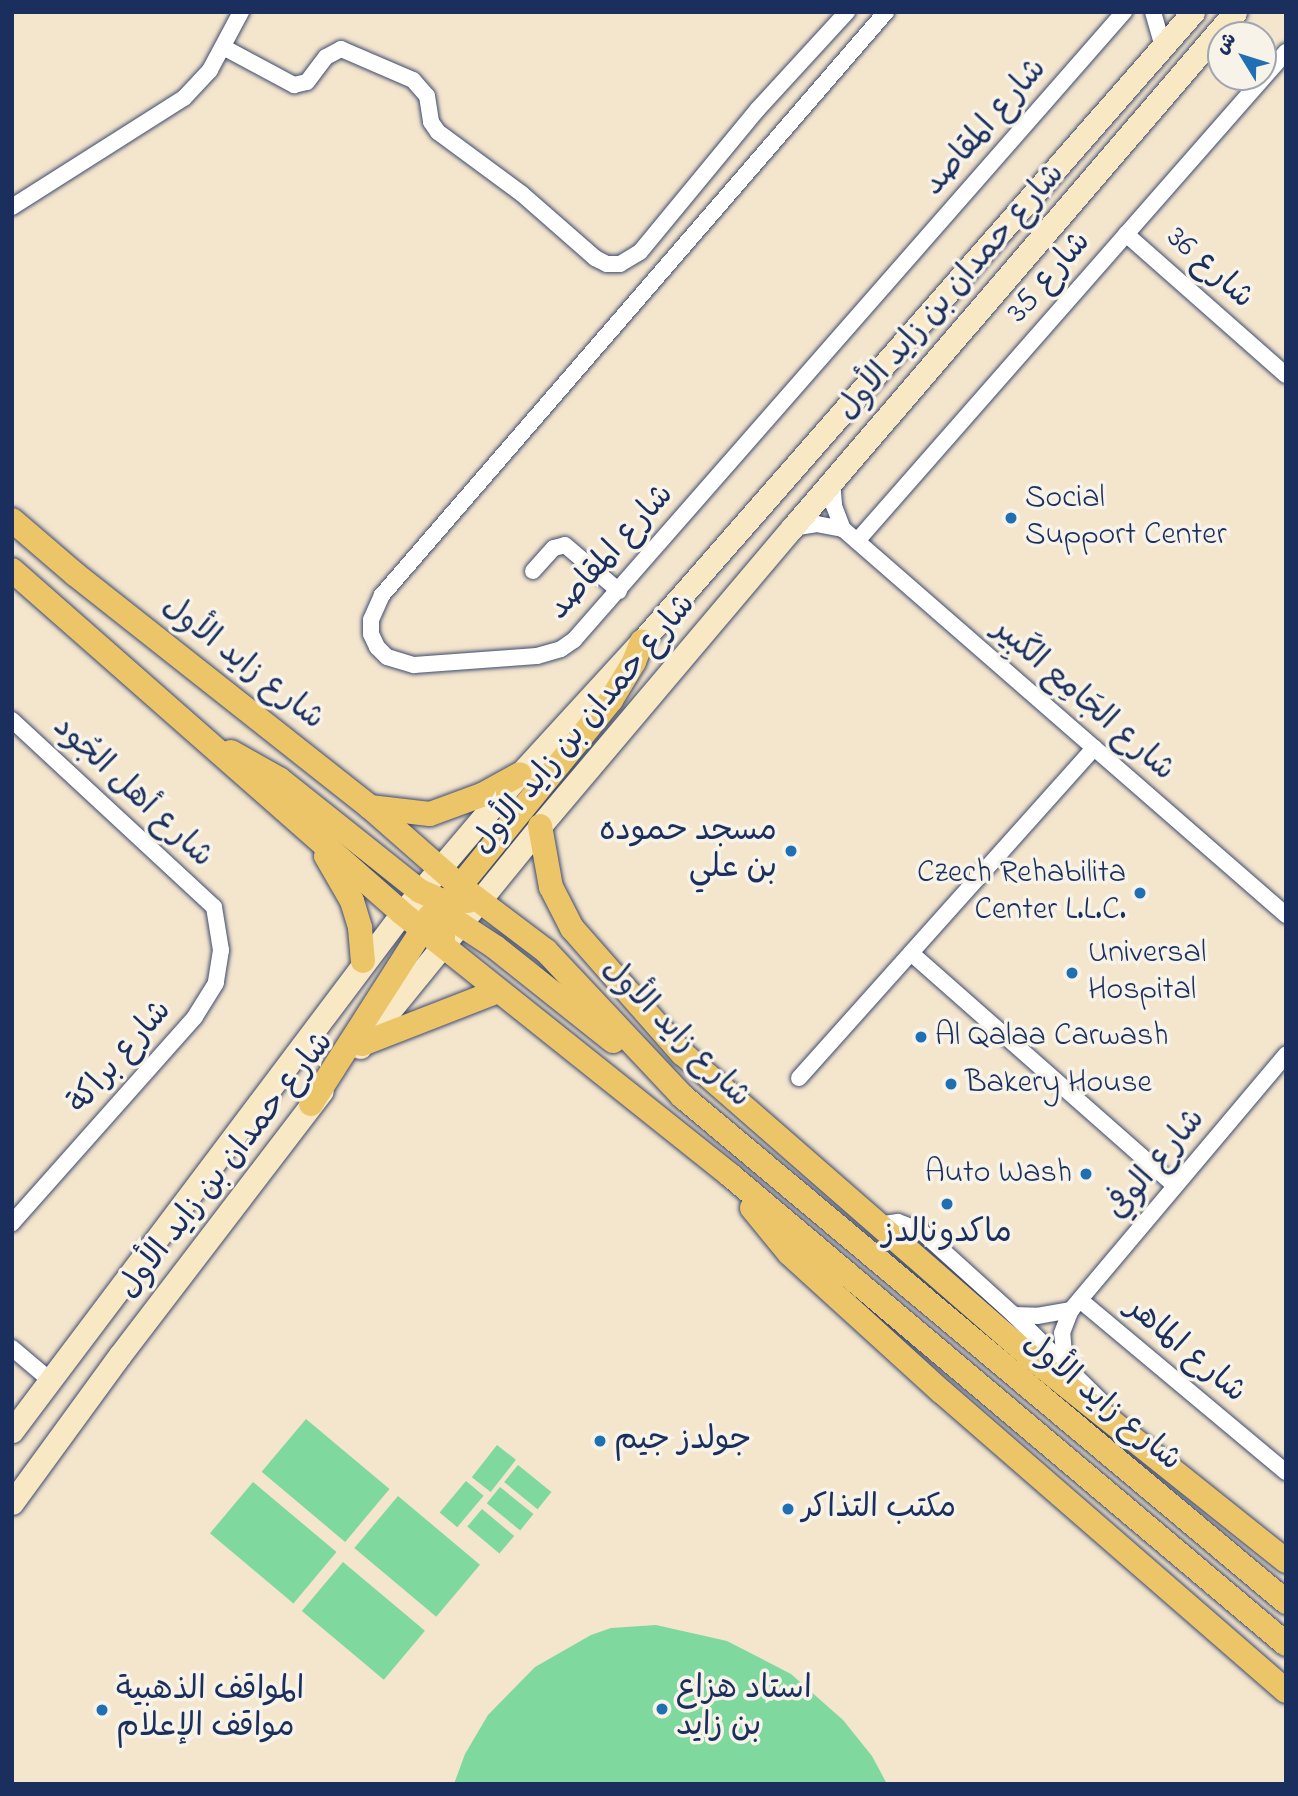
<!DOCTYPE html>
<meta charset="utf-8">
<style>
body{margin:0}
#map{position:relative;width:1298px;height:1796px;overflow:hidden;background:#f4e5cd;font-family:"Indie Flower","Playpen Sans Arabic",sans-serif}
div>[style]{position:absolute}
.green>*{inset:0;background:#7fd99f;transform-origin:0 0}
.roads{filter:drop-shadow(0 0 2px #3c4a6f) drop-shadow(0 0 2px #3c4a6f)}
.street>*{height:16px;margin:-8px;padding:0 8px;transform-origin:8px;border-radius:8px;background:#fff}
.secondary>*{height:23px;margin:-11.5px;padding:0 11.5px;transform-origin:11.5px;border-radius:11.5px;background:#f8e8c3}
.primary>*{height:24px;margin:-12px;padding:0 12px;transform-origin:12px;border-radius:12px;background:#edc569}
.dots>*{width:19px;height:19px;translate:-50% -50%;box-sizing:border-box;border:4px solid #f7f3e8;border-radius:50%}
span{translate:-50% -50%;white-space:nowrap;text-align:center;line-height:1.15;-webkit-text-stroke:7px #f7f3e8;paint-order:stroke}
.street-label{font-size:32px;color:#1b2f5e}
.poi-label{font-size:32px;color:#1b2f5e}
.left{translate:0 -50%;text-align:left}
.right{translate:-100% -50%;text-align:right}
.frame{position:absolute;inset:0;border:14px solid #1b2f5e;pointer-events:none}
.north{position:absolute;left:1207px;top:21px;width:70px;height:70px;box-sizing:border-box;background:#f7f3e8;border:2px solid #9fa5b1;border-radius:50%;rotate:308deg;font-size:19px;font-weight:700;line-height:28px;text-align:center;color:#1b2f5e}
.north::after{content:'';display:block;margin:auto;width:24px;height:32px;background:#1f6fb2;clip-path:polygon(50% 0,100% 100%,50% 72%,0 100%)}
</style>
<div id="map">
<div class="green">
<i style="left:306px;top:1419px;width:109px;height:69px;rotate:40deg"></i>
<i style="left:497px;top:1445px;width:24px;height:41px;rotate:38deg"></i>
<i style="left:518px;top:1465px;width:43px;height:22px;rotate:39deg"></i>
<i style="left:466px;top:1481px;width:23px;height:41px;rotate:40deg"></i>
<i style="left:253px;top:1482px;width:109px;height:67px;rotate:40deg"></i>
<i style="left:500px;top:1487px;width:43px;height:21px;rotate:39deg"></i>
<i style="left:398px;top:1496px;width:107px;height:68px;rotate:40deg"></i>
<i style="left:482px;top:1509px;width:42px;height:23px;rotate:40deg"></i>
<i style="left:343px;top:1562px;width:107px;height:64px;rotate:40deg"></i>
<i style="clip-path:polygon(656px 1625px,727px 1641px,791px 1674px,843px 1720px,872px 1756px,887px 1784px,454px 1784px,465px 1754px,488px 1715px,535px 1667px,591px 1635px,611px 1628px)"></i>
</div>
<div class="roads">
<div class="street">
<i style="left:886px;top:12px;width:771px;rotate:130.84deg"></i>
<i style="left:382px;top:595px;width:27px;rotate:114deg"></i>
<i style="left:371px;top:620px;width:14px;rotate:90deg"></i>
<i style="left:371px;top:634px;width:14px;rotate:65deg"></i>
<i style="left:377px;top:647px;width:14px;rotate:45deg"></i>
<i style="left:387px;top:657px;width:28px;rotate:17deg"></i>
<i style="left:414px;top:665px;width:123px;rotate:-4.2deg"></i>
<i style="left:537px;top:656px;width:25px;rotate:-16deg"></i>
<i style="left:561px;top:649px;width:16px;rotate:-35deg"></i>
<i style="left:574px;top:640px;width:835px;rotate:-48.79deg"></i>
<i style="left:1153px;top:12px;width:35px;rotate:74deg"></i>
<i style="left:223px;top:47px;width:81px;rotate:28.2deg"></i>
<i style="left:294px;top:85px;width:13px;rotate:-13deg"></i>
<i style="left:307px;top:82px;width:31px;rotate:-53deg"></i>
<i style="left:326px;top:57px;width:17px;rotate:-28deg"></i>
<i style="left:341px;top:49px;width:78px;rotate:23.3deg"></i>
<i style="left:413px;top:80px;width:21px;rotate:49deg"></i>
<i style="left:427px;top:96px;width:26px;rotate:81deg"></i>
<i style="left:431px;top:122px;width:12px;rotate:55deg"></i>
<i style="left:438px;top:132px;width:104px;rotate:36.4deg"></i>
<i style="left:522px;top:194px;width:97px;rotate:41.2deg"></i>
<i style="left:595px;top:258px;width:13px;rotate:27deg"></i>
<i style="left:607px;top:264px;width:13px"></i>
<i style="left:620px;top:264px;width:23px;rotate:-31deg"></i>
<i style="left:640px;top:252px;width:185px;rotate:-50.5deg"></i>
<i style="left:758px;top:109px;width:132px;rotate:-47.5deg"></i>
<i style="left:12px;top:207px;width:204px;rotate:-32.4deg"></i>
<i style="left:184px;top:98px;width:38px;rotate:-47deg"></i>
<i style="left:210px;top:70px;width:66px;rotate:-61.9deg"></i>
<i style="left:1126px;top:234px;width:213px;rotate:41.4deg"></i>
<i style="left:832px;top:481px;width:25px;rotate:85deg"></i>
<i style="left:834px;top:506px;width:25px;rotate:69deg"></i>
<i style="left:792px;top:528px;width:25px;rotate:-9deg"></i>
<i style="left:817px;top:524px;width:26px;rotate:11deg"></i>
<i style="left:843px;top:529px;width:588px;rotate:41.07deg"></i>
<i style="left:857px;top:541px;width:651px;rotate:-48.74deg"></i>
<i style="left:533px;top:571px;width:31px;rotate:-48deg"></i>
<i style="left:554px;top:548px;width:11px;rotate:-15deg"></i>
<i style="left:565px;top:545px;width:71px;rotate:40.4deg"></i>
<i style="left:12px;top:720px;width:275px;rotate:42.8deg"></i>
<i style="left:214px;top:907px;width:44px;rotate:80.8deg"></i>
<i style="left:221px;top:950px;width:33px;rotate:99deg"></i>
<i style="left:216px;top:983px;width:40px;rotate:122deg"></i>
<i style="left:195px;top:1017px;width:276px;rotate:131.6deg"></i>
<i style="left:911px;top:953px;width:352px;rotate:41.4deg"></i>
<i style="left:799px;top:1078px;width:443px;rotate:-48.2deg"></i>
<i style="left:878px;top:1225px;width:20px;rotate:-9deg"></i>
<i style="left:898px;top:1222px;width:25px;rotate:21deg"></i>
<i style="left:921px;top:1231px;width:124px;rotate:42.1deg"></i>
<i style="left:1013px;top:1314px;width:124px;rotate:44.7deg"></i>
<i style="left:1080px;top:1300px;width:268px;rotate:39.9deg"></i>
<i style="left:1014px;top:1315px;width:23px;rotate:2deg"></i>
<i style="left:1037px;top:1316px;width:35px;rotate:-10deg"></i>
<i style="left:12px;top:1348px;width:51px;rotate:40.2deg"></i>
<i style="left:1065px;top:1365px;width:32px;rotate:-95deg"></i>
<i style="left:1062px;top:1333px;width:25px;rotate:-69deg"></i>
<i style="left:1071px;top:1310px;width:334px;rotate:-49.9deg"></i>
</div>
<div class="secondary">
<i style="left:360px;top:1047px;width:285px;rotate:-50.8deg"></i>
<i style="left:540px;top:826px;width:390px;rotate:-49.8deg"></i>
<i style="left:792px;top:528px;width:680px;rotate:-49.35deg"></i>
<i style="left:12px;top:1431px;width:648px;rotate:-53.02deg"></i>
<i style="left:402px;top:913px;width:182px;rotate:-49.7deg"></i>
<i style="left:520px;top:774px;width:180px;rotate:-47.5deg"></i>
<i style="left:642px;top:641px;width:836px;rotate:-48.78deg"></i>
<i style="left:12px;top:1503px;width:183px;rotate:-53.9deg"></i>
<i style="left:120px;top:1355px;width:332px;rotate:-52.6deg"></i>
</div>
<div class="primary">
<i style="left:12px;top:520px;width:83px;rotate:40.6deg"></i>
<i style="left:75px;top:574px;width:376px;rotate:38.3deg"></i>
<i style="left:370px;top:807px;width:120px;rotate:41.3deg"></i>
<i style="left:460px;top:886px;width:108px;rotate:37.1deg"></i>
<i style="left:546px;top:951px;width:199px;rotate:46.8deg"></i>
<i style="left:682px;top:1096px;width:788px;rotate:39.95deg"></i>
<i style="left:12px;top:570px;width:519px;rotate:41.33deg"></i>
<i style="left:402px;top:913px;width:420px;rotate:38.6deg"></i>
<i style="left:730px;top:1175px;width:727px;rotate:40.15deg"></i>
<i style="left:231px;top:752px;width:55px;rotate:29.4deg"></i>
<i style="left:279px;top:779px;width:180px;rotate:38.5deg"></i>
<i style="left:420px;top:891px;width:22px;rotate:24deg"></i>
<i style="left:440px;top:900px;width:28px;rotate:2deg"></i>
<i style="left:370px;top:807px;width:60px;rotate:6.7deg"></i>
<i style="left:430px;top:814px;width:55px;rotate:-20.1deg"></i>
<i style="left:482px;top:795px;width:43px;rotate:-28.9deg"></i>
<i style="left:540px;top:826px;width:62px;rotate:79.8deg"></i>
<i style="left:551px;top:887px;width:46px;rotate:62.9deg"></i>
<i style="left:572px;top:928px;width:167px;rotate:48.7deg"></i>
<i style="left:682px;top:1053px;width:459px;rotate:41.1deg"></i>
<i style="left:1028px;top:1355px;width:330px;rotate:38.6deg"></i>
<i style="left:326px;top:856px;width:52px;rotate:60deg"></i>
<i style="left:352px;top:901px;width:28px;rotate:73deg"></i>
<i style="left:360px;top:928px;width:33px;rotate:85deg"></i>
<i style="left:430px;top:916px;width:31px;rotate:15deg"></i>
<i style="left:460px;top:924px;width:42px;rotate:33.3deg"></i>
<i style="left:495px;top:947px;width:151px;rotate:38.5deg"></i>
<i style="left:443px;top:945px;width:26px;rotate:-90deg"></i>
<i style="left:443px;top:919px;width:37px;rotate:-63deg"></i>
<i style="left:460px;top:886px;width:240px;rotate:-50.9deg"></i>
<i style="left:611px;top:700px;width:44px;rotate:-58.8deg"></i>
<i style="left:634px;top:662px;width:22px;rotate:-69deg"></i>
<i style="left:362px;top:1044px;width:146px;rotate:-21.3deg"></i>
<i style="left:311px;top:1104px;width:223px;rotate:-57.4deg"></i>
<i style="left:752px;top:1208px;width:58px;rotate:50.6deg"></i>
<i style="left:789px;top:1253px;width:207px;rotate:42.3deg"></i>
<i style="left:942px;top:1392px;width:456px;rotate:41deg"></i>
</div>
</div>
<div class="dots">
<i style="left:1011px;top:518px;background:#1f6fb2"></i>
<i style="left:791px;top:851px;background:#1f6fb2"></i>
<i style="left:1140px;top:893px;background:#1f6fb2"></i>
<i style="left:1072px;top:973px;background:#1f6fb2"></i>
<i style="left:921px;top:1037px;background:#1f6fb2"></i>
<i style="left:951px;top:1084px;background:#1f6fb2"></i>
<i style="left:1086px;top:1174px;background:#1f6fb2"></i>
<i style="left:947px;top:1204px;background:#1f6fb2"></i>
<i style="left:600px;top:1441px;background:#1f6fb2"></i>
<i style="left:788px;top:1509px;background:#1f6fb2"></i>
<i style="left:662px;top:1709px;background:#1f6fb2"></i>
<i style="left:102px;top:1710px;background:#1f6fb2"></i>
</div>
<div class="street-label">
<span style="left:986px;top:128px;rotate:-49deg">شارع المقاصد</span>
<span style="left:1209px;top:269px;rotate:42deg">شارع 36</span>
<span style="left:1050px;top:278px;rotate:-49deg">شارع 35</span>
<span style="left:952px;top:293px;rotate:-49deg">شارع حمدان بن زايد الأول</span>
<span style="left:612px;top:553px;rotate:-48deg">شارع المقاصد</span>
<span style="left:242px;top:664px;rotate:38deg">شارع زايد الأول</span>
<span style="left:1083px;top:701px;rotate:41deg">شارع الجَامِع الكَبِير</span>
<span style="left:585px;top:725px;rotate:-50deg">شارع حمدان بن زايد الأول</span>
<span style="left:132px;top:793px;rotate:43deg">شارع أهل الجُود</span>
<span style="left:675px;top:1034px;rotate:45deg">شارع زايد الأول</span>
<span style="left:121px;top:1058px;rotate:-49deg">شارع براكة</span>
<span style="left:1157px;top:1165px;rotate:-50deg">شارع الوفي</span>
<span style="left:227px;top:1166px;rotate:-52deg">شارع حمدان بن زايد الأول</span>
<span style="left:1185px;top:1351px;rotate:40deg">شارع الماهر</span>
<span style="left:1101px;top:1403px;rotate:40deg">شارع زايد الأول</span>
</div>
<div class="poi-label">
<span class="left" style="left:1025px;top:518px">Social<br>Support Center</span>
<span class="right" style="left:777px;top:851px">مسجد حموده<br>بن علي</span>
<span class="right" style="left:1126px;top:893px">Czech Rehabilita<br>Center L.L.C.</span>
<span class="left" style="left:1088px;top:973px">Universal<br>Hospital</span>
<span class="left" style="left:935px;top:1037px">Al Qalaa Carwash</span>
<span class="left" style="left:965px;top:1084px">Bakery House</span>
<span class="right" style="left:1072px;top:1174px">Auto Wash</span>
<span style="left:947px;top:1234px">ماكدونالدز</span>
<span class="left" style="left:614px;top:1441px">جولدز جيم</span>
<span class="left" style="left:802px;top:1509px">مكتب التذاكر</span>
<span class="left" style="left:676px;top:1709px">استاد هزاع<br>بن زايد</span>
<span class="left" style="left:116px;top:1710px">المواقف الذهبية<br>مواقف الإعلام</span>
</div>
<div class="frame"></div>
<div class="north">ش</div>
</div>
